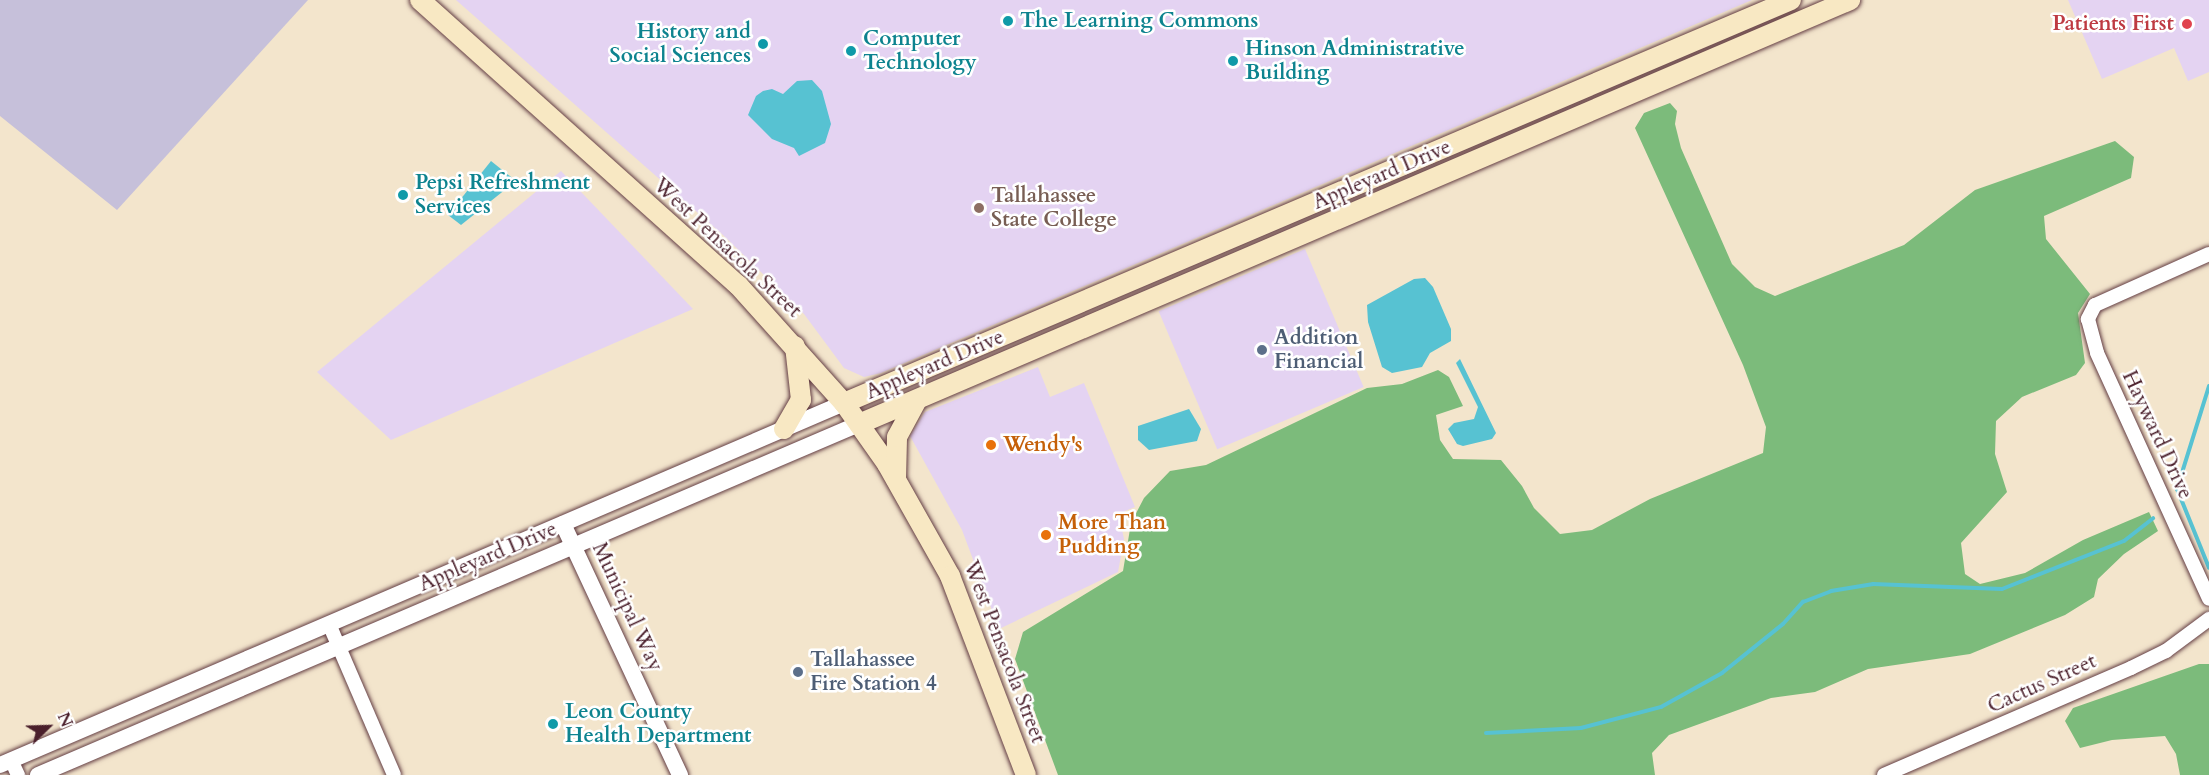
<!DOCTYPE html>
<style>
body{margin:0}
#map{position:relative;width:2209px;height:775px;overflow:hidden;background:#f3e5cc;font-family:Cardo,serif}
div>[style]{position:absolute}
.built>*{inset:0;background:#e4d3f2;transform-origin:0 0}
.industrial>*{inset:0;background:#c6c0da}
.forest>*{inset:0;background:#7cbb7b}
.water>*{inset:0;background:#57c2d2}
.stream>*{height:4px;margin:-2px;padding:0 2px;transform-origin:2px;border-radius:2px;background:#57c2d2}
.roads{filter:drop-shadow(0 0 2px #633d43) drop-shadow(0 0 2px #633d43)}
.minor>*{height:14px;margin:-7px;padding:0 7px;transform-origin:7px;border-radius:7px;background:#fff}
.tertiary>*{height:16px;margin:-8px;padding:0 8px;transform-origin:8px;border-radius:8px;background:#fff}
.secondary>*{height:20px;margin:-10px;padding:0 10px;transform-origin:10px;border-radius:10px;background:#f8e8c3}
.dots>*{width:16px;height:16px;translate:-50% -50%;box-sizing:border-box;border:3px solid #fff;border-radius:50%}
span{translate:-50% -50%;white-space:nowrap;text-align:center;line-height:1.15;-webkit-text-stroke:5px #fff;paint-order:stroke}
.culture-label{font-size:21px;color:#0d838f;font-weight:700}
.left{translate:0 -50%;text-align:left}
.right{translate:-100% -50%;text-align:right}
.health-label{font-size:21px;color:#be3a42;font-weight:700}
.street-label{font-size:21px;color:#4a1f2b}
.education-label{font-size:21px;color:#785e54;font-weight:700}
.service-label{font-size:21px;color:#4e5e75;font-weight:700}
.food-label{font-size:21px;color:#c56008;font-weight:700}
.north{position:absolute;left:18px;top:697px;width:60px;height:60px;-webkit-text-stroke:4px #fff;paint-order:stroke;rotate:67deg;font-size:16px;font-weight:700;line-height:24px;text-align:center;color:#4a1f2b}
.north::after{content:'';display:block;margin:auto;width:21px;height:27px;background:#4a1f2b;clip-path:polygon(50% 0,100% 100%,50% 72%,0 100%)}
</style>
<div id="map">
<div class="built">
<i style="clip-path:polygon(456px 0,1752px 0,881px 373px,864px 377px,844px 368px,804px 314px,723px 235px)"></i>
<i style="clip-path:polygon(2068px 0,2209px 0,2209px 72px,2188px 81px,2174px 48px,2102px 79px)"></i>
<i style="clip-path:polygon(561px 171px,693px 309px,391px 440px,317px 372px)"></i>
<i style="left:1305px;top:249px;width:150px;height:159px;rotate:67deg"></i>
<i style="clip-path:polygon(1038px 367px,1050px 397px,1084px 383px,1135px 507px,1125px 511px,1120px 520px,1124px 539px,1118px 572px,999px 629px,962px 530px,910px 436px,925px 412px)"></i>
</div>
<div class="industrial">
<i style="clip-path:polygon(0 0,308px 0,117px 210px,0 116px)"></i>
</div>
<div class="forest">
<i style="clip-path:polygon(1670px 103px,1677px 111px,1675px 124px,1681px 148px,1732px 264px,1755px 287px,1775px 296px,1904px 245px,1975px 190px,2115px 141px,2134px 157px,2131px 178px,2044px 216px,2046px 239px,2090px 294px,2078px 313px,2085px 363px,2076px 375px,2022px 397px,1996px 421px,1995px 454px,2007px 492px,1961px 543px,1965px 574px,1980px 584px,2025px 573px,2083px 540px,2149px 512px,2158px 531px,2124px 554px,2098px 579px,2094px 597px,2065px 615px,1970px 654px,1868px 669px,1815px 692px,1771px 698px,1669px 735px,1652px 753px,1655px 775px,1058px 775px,1015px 659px,1023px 632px,1123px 571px,1131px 523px,1144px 498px,1170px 471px,1206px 465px,1367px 388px,1402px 384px,1438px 370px,1449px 377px,1463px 406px,1436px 415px,1440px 440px,1453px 459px,1501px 460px,1522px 486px,1534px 508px,1560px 534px,1592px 530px,1650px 499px,1763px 453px,1766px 427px,1743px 365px,1635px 128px,1644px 113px)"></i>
<i style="clip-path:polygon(2199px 664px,2209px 664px,2209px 775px,2180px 775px,2176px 754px,2165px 736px,2112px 740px,2080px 748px,2065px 721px,2073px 708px)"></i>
</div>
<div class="water">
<i style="clip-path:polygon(812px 80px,822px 91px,831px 124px,825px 143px,799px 156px,794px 148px,772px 139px,748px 115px,756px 96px,763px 91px,772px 89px,783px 94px,797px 81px)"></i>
<i style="clip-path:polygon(491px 161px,516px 181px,461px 225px,448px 215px)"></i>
<i style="clip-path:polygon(1425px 278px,1433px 287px,1451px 329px,1451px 341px,1430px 353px,1422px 367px,1392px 373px,1382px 367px,1368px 322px,1367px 305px,1414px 279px)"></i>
<i style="clip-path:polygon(1460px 359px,1496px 433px,1492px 439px,1463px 446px,1457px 444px,1448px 429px,1454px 423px,1474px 419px,1478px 407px,1456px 363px)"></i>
<i style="clip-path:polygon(1189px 409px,1201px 429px,1197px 441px,1149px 450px,1138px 440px,1138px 426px)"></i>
</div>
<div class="stream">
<i style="left:2209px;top:386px;width:108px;rotate:107.3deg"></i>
<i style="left:2177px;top:489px;width:85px;rotate:67.9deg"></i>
<i style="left:1486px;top:733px;width:95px;rotate:-3deg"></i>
<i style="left:1581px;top:728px;width:83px;rotate:-14.7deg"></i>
<i style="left:1661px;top:707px;width:70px;rotate:-29.1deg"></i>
<i style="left:1722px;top:673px;width:78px;rotate:-38.8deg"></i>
<i style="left:1783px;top:624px;width:30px;rotate:-48deg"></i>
<i style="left:1803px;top:602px;width:30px;rotate:-21deg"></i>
<i style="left:1831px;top:591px;width:43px;rotate:-9.5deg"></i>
<i style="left:1873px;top:584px;width:129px;rotate:2.2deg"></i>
<i style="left:2002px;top:589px;width:131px;rotate:-21.5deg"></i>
<i style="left:2124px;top:541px;width:37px;rotate:-38deg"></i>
</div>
<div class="roads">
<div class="minor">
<i style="left:2209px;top:254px;width:125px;rotate:155.9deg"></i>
<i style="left:2095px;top:305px;width:16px;rotate:117deg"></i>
<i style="left:2088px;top:319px;width:35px;rotate:75deg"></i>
<i style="left:2097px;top:353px;width:270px;rotate:65.5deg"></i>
<i style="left:329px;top:624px;width:164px;rotate:66.7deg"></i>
<i style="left:11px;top:760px;width:17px;rotate:65deg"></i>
<i style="left:1884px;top:775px;width:269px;rotate:-23.4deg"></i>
<i style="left:2131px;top:668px;width:39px;rotate:-26deg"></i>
<i style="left:2166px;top:651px;width:54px;rotate:-36.7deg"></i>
</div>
<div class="tertiary">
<i style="left:563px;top:524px;width:277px;rotate:65deg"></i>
<i style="left:0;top:765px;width:918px;rotate:-23.21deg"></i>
<i style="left:38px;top:775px;width:893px;rotate:-23.15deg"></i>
</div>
<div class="secondary">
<i style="left:420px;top:0;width:427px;rotate:41.9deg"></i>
<i style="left:738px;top:285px;width:159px;rotate:48.1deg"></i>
<i style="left:844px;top:403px;width:75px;rotate:54.8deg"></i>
<i style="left:887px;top:464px;width:129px;rotate:60.6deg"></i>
<i style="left:950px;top:576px;width:213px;rotate:69.1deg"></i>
<i style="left:844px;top:403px;width:1029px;rotate:-23.05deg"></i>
<i style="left:859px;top:424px;width:1078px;rotate:-23.16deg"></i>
<i style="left:784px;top:429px;width:34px;rotate:-60deg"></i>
<i style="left:801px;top:400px;width:54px;rotate:-96.3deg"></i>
<i style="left:896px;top:479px;width:42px;rotate:-88.6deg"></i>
<i style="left:897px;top:437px;width:42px;rotate:-61.6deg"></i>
</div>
</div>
<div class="dots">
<i style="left:1008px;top:21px;background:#0f9aa8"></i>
<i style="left:2187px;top:24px;background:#e0444e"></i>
<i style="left:763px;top:44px;background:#0f9aa8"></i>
<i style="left:851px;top:51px;background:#0f9aa8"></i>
<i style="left:1233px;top:61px;background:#0f9aa8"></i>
<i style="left:403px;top:195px;background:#0f9aa8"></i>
<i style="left:979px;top:208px;background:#8d6e63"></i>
<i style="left:1262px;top:350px;background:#5c6f8a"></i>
<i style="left:991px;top:445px;background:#e8710a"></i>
<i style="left:1046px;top:535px;background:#e8710a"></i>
<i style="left:798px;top:672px;background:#5c6f8a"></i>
<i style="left:553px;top:724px;background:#0f9aa8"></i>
</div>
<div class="culture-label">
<span class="left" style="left:1020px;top:21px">The Learning Commons</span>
<span class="right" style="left:751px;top:44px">History and<br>Social Sciences</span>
<span class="left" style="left:863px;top:51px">Computer<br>Technology</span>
<span class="left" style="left:1245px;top:61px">Hinson Administrative<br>Building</span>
<span class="left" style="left:415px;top:195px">Pepsi Refreshment<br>Services</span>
<span class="left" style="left:565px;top:724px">Leon County<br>Health Department</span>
</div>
<div class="health-label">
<span class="right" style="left:2174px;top:24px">Patients First</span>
</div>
<div class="street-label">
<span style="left:1382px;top:175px;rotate:-23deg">Appleyard Drive</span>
<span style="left:727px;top:248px;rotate:43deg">West Pensacola Street</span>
<span style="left:935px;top:365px;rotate:-23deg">Appleyard Drive</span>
<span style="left:2157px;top:435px;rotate:65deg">Hayward Drive</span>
<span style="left:488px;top:557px;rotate:-23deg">Appleyard Drive</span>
<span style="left:627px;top:607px;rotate:65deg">Municipal Way</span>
<span style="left:1004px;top:652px;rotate:69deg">West Pensacola Street</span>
<span style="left:2042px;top:684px;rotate:-24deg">Cactus Street</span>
</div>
<div class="education-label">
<span class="left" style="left:991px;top:208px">Tallahassee<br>State College</span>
</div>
<div class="service-label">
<span class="left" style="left:1274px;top:350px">Addition<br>Financial</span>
<span class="left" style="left:810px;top:672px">Tallahassee<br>Fire Station 4</span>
</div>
<div class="food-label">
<span class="left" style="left:1003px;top:445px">Wendy's</span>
<span class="left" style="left:1058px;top:535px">More Than<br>Pudding</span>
</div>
<div class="north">N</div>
</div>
